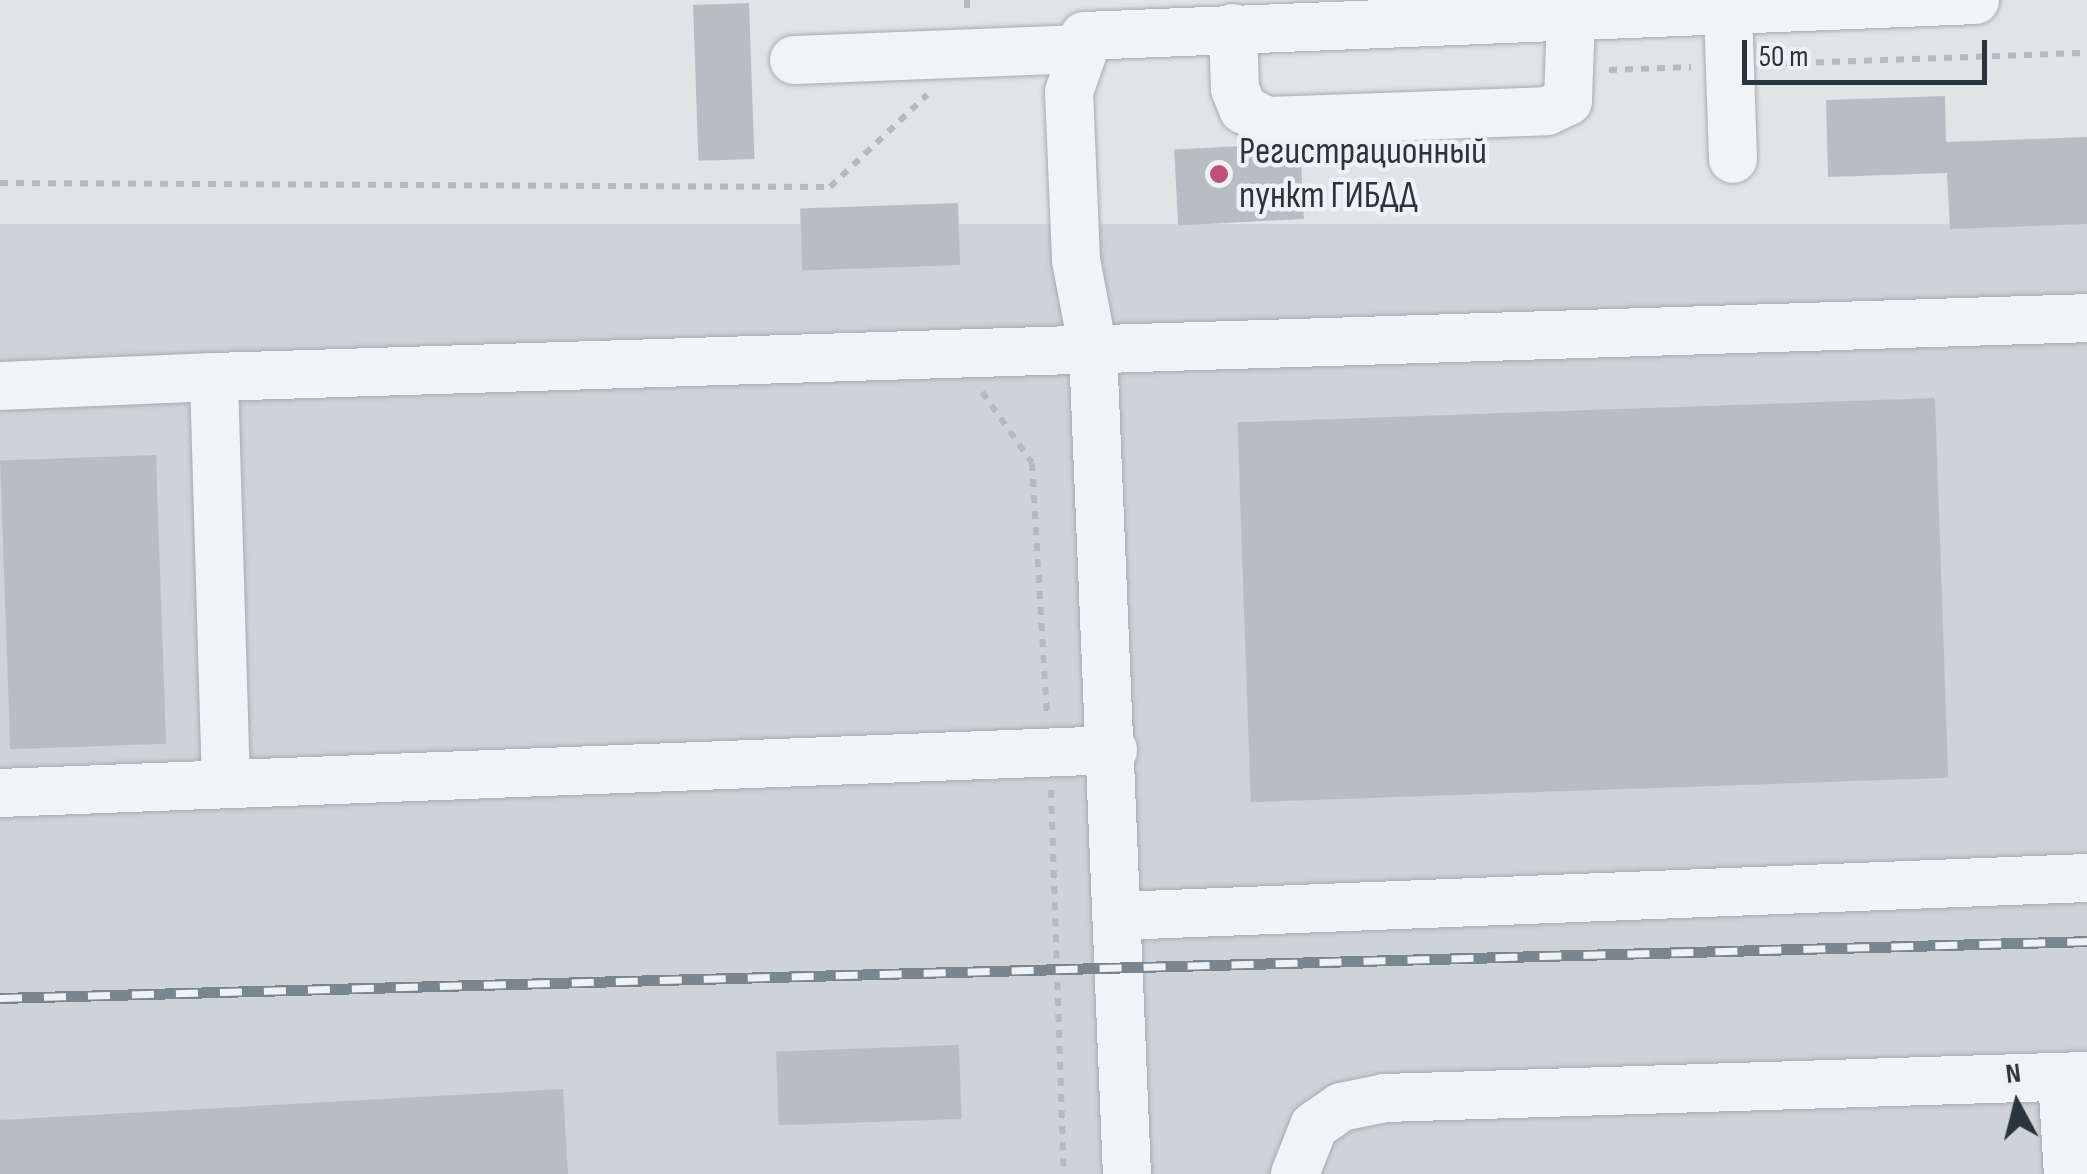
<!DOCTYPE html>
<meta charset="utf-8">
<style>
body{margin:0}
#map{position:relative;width:2087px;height:1174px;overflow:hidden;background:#dfe4e7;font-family:"Sofia Sans Condensed",sans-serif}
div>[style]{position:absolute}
.built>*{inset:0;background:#ced3d8;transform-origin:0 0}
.building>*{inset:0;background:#b7bec3;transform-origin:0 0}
.path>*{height:6px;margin-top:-3px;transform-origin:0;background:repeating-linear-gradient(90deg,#b5babe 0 8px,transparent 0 16px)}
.roads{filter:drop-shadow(0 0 2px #a5acb0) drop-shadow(0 0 2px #a5acb0)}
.minor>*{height:48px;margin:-24px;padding:0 24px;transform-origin:24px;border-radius:24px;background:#f1f4f6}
.rail>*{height:11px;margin-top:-5.5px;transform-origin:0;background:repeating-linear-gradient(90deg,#eef2f5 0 22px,#7a868f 0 44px);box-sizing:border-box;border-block:2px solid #7a868f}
.dots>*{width:28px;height:28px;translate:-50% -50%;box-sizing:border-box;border:5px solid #eef2f5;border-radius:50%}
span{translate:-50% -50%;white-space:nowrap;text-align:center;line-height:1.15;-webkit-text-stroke:9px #eef2f5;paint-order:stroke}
.poi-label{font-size:38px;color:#2a343c}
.left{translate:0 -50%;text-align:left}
.north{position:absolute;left:1967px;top:1054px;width:100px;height:100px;-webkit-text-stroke:8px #eef2f5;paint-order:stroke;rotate:353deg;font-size:28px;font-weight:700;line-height:40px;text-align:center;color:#2a343c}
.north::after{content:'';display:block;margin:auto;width:35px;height:45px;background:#2a343c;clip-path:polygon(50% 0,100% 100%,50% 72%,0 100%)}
.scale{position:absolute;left:1742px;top:40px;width:245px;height:45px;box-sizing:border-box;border:5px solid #2a343c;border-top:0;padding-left:12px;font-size:30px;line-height:35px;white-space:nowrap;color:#2a343c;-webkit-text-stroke:8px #eef2f5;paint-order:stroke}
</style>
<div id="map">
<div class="built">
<i style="left:2087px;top:224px;width:950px;height:2088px;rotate:90deg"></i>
</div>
<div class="building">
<i style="left:749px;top:3px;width:156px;height:56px;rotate:88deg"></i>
<i style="clip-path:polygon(1945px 96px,1946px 142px,2087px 137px,2087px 224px,1950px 229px,1947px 173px,1828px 177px,1826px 100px)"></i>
<i style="left:1300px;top:143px;width:76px;height:126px;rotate:87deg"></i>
<i style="left:958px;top:203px;width:62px;height:158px;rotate:88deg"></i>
<i style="left:1935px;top:398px;width:380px;height:698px;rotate:88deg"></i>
<i style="left:156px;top:455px;width:289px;height:156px;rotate:88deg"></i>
<i style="left:959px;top:1045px;width:74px;height:183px;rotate:88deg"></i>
<i style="clip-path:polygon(563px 1089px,568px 1174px,0 1174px,0 1120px)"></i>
</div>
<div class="path">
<i style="left:967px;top:0;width:15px;rotate:90deg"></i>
<i style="left:1768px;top:64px;width:319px;rotate:-2deg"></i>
<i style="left:1609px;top:70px;width:82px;rotate:-2.1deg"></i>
<i style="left:0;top:183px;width:830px;rotate:0.28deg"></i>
<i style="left:830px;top:187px;width:134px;rotate:-43.5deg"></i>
<i style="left:982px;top:392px;width:87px;rotate:54.8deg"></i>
<i style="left:1032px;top:463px;width:250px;rotate:86.6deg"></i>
<i style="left:1051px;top:790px;width:384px;rotate:88.1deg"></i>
</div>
<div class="roads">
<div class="minor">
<i style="left:1728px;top:9px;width:150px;rotate:88.1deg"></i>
<i style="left:1233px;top:28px;width:61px;rotate:88.1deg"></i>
<i style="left:1235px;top:89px;width:22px;rotate:68deg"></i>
<i style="left:1243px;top:109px;width:27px;rotate:27deg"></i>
<i style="left:1267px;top:121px;width:280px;rotate:-2deg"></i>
<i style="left:1547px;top:111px;width:23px;rotate:-25deg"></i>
<i style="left:1568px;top:101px;width:86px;rotate:-88deg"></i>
<i style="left:1084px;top:36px;width:892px;rotate:-2.31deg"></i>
<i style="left:1084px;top:49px;width:46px;rotate:109.2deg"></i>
<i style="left:1069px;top:92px;width:168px;rotate:87.6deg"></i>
<i style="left:1076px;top:260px;width:92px;rotate:79.3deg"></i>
<i style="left:1093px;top:350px;width:825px;rotate:87.64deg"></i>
<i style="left:794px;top:60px;width:290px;rotate:-2.2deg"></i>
<i style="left:0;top:386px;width:214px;rotate:-2.4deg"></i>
<i style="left:226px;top:784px;width:407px;rotate:-91.7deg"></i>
<i style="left:214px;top:377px;width:1874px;rotate:-1.8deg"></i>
<i style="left:0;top:793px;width:1114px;rotate:-2.21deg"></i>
<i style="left:1119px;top:916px;width:969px;rotate:-2.25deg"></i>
<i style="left:2062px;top:1077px;width:97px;rotate:86.5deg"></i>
<i style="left:1295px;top:1174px;width:52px;rotate:-68.4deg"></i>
<i style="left:1314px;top:1126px;width:33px;rotate:-35deg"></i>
<i style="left:1341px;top:1107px;width:45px;rotate:-11.6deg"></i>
<i style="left:1385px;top:1098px;width:702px;rotate:-1.8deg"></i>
</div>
</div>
<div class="rail">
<i style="left:0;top:998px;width:2088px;rotate:-1.56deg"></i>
</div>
<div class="dots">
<i style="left:1219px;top:174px;background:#bf5176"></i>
</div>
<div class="poi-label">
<span class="left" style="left:1239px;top:174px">Регистрационный<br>пункт ГИБДД</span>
</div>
<div class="north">N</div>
<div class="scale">50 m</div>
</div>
